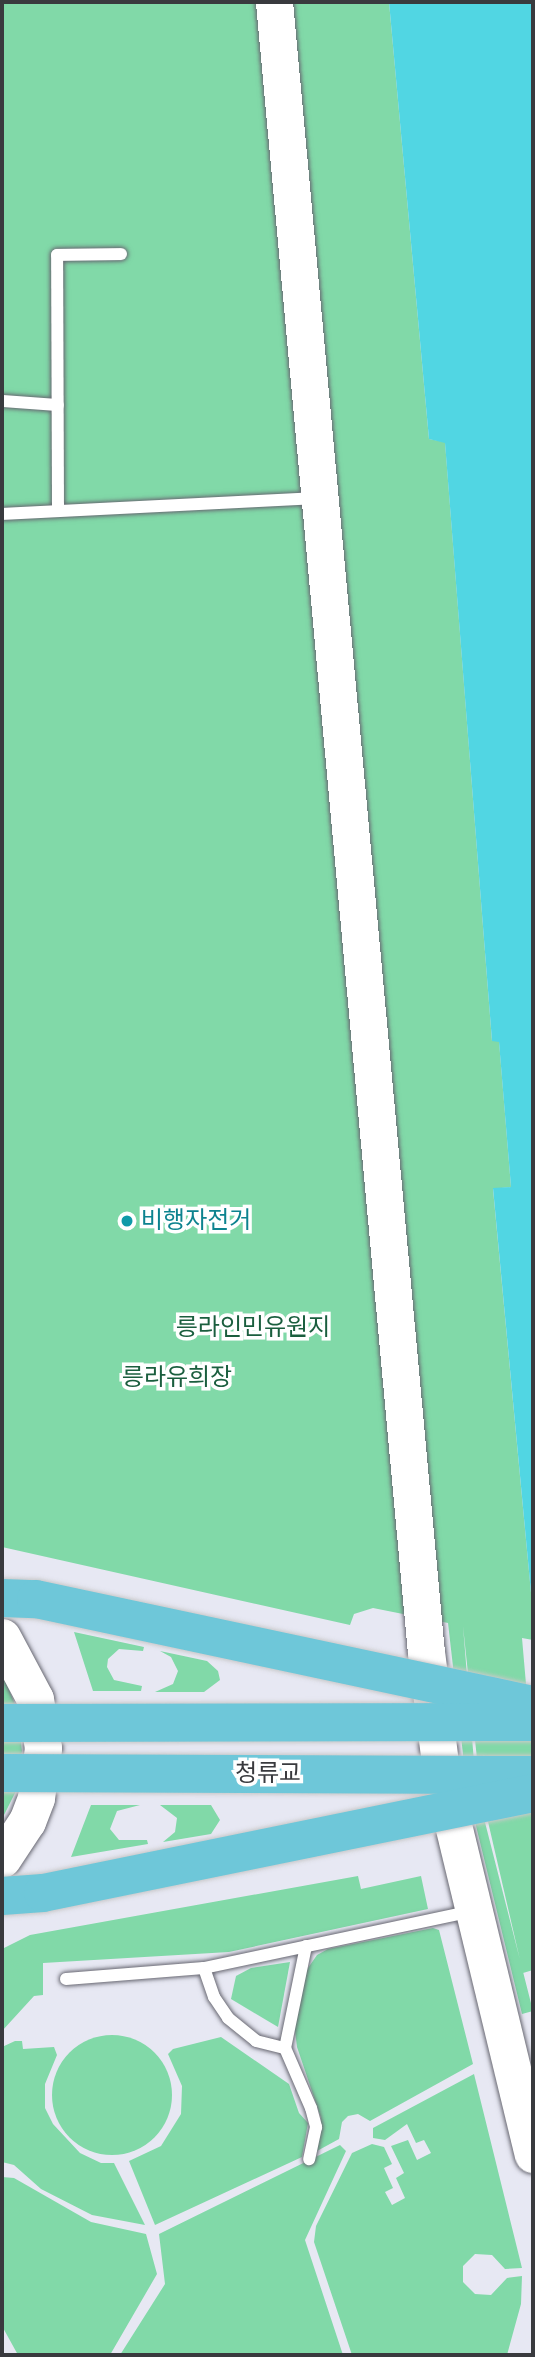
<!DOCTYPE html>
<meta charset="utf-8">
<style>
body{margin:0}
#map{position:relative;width:535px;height:2357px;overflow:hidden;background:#e7e8f3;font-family:"Fira Sans","Noto Sans KR",sans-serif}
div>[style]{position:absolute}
.green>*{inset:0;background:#81d9a8}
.round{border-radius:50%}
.water>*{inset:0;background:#51d6e3}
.roads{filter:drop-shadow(0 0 2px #686872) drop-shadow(0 0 2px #686872)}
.lane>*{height:12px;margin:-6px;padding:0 6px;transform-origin:6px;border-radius:6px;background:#fff}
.secondary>*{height:37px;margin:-18.5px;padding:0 18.5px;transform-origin:18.5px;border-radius:18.5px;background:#fff}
.bridges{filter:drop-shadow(0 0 2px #c8c8c9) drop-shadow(0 0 2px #c8c8c9)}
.primary-bridge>*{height:38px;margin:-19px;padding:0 19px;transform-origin:19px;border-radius:19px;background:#6ec7d9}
.dots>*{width:19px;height:19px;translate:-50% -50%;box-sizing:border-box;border:4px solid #fff;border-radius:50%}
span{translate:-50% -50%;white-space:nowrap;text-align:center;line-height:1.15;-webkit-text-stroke:7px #fff;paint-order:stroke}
.culture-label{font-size:24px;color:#0d838f}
.left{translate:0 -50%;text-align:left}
.park-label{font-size:24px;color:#1a5e3e}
.street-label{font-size:24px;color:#393a3e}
.frame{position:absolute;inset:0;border:4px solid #393a3e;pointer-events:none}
</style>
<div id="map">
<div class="green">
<i style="clip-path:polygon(2px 2px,389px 2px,429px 439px,445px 442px,492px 1041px,499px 1041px,511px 1187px,493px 1189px,533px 1614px,533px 1640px,522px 1638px,533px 1765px,533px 1970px,523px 1973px,480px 1787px,463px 1626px,476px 1787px,533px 2011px,522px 2014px,467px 1789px,448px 1623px,373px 1608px,354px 1614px,350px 1625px,2px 1547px)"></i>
<i style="clip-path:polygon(74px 1632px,144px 1647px,143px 1651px,119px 1649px,108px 1659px,107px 1667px,114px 1680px,142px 1686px,141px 1691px,93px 1691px)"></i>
<i style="clip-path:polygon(160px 1651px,207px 1661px,218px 1671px,220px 1680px,204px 1692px,155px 1692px,173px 1684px,178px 1671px,171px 1657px)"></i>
<i style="clip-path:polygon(2px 1673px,17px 1709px,22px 1751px,15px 1793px,2px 1819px)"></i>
<i style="clip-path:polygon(91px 1805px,140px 1805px,117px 1811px,110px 1829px,119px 1840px,147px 1840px,148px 1844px,71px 1857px)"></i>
<i style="clip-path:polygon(211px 1805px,220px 1820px,211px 1834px,163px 1842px,175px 1832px,177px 1818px,160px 1805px)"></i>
<i style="clip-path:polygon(358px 1876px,361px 1889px,421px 1876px,428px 1909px,229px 1952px,43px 1963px,43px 1995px,34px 1996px,2px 2031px,2px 1949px,30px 1935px)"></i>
<i style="clip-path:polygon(433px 1928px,439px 1930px,473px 2064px,370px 2121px,358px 2114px,348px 2116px,342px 2122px,339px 2139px,317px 2151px,321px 2118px,297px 2047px,294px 2023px,306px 1971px,317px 1955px,328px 1949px)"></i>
<i style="clip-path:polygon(290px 1962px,278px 2027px,231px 1999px,236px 1976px,251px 1968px)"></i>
<i class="round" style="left:52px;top:2035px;width:120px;height:120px"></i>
<i style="clip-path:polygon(221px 2037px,289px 2084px,299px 2113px,308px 2123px,302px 2157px,155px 2225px,129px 2161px,161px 2146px,181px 2114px,182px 2086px,168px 2054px,173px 2049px)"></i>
<i style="clip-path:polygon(15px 2041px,22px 2041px,23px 2049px,54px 2047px,57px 2055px,45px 2084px,45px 2108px,53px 2124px,80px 2153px,101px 2163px,114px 2163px,145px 2225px,92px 2215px,41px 2189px,14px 2165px,2px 2162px,2px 2047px)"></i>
<i style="clip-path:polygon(474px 2074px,522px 2268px,505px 2269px,492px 2255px,475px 2254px,463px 2266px,463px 2282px,475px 2294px,491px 2295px,507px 2278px,522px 2276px,521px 2304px,507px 2355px,352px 2355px,314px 2242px,316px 2226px,352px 2153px,372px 2144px,384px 2147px,392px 2164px,384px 2168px,393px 2188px,385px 2192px,392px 2205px,405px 2198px,396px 2178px,404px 2173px,391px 2146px,408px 2140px,417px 2160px,431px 2153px,424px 2140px,416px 2143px,407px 2124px,385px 2140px,373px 2138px,373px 2128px)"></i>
<i style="clip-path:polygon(340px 2145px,346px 2151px,305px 2240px,343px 2355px,120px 2355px,165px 2284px,159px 2234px)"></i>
<i style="clip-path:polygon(2px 2177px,14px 2178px,91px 2222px,146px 2234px,157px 2274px,110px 2355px,18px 2355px,2px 2326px)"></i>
</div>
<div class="water">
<i style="clip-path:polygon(389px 2px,533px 2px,533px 1614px,493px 1188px,511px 1187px,499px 1042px,492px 1041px,445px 443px,429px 439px)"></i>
</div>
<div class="roads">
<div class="lane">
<i style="left:2px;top:401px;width:56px;rotate:4.1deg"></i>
<i style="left:58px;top:511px;width:256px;rotate:-90.2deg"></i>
<i style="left:57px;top:255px;width:64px;rotate:-0.9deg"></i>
<i style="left:2px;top:514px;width:315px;rotate:-2.9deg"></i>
<i style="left:306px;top:1946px;width:104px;rotate:101.6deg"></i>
<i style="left:285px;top:2048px;width:65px;rotate:66.6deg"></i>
<i style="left:311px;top:2108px;width:20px;rotate:75deg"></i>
<i style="left:316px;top:2127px;width:33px;rotate:102deg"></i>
<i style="left:204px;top:1968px;width:31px;rotate:71deg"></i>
<i style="left:214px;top:1997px;width:25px;rotate:56deg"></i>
<i style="left:228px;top:2018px;width:36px;rotate:39deg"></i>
<i style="left:256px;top:2041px;width:30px;rotate:14deg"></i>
<i style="left:66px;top:1979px;width:138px;rotate:-4.6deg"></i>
<i style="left:204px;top:1968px;width:274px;rotate:-12deg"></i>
</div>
<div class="secondary">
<i style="left:274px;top:2px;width:1657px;rotate:84.74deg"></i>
<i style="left:426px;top:1652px;width:128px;rotate:82.8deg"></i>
<i style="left:442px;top:1779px;width:386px;rotate:76.4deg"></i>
<i style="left:2px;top:1637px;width:70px;rotate:62deg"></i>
<i style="left:35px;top:1699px;width:50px;rotate:80.7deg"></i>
<i style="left:43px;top:1748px;width:50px;rotate:98deg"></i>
<i style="left:36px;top:1798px;width:25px;rotate:111deg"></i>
<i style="left:27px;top:1821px;width:45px;rotate:123.3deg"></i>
</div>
</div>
<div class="bridges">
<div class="primary-bridge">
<i style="left:2px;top:1598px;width:34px;rotate:2deg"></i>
<i style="left:36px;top:1599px;width:508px;rotate:12.04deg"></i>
<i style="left:2px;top:1723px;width:531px;rotate:-0.11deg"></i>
<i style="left:2px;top:1773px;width:530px;rotate:0.22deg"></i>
<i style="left:2px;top:1896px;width:41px;rotate:-4.2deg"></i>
<i style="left:43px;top:1893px;width:500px;rotate:-11.53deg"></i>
</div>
</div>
<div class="dots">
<i style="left:127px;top:1221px;background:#0f9aa8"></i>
</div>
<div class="culture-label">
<span class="left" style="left:141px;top:1221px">비행자전거</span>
</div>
<div class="park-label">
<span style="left:253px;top:1328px">릉라인민유원지</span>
<span style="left:177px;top:1378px">릉라유희장</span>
</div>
<div class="street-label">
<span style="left:268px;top:1774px">청류교</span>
</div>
<div class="frame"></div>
</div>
